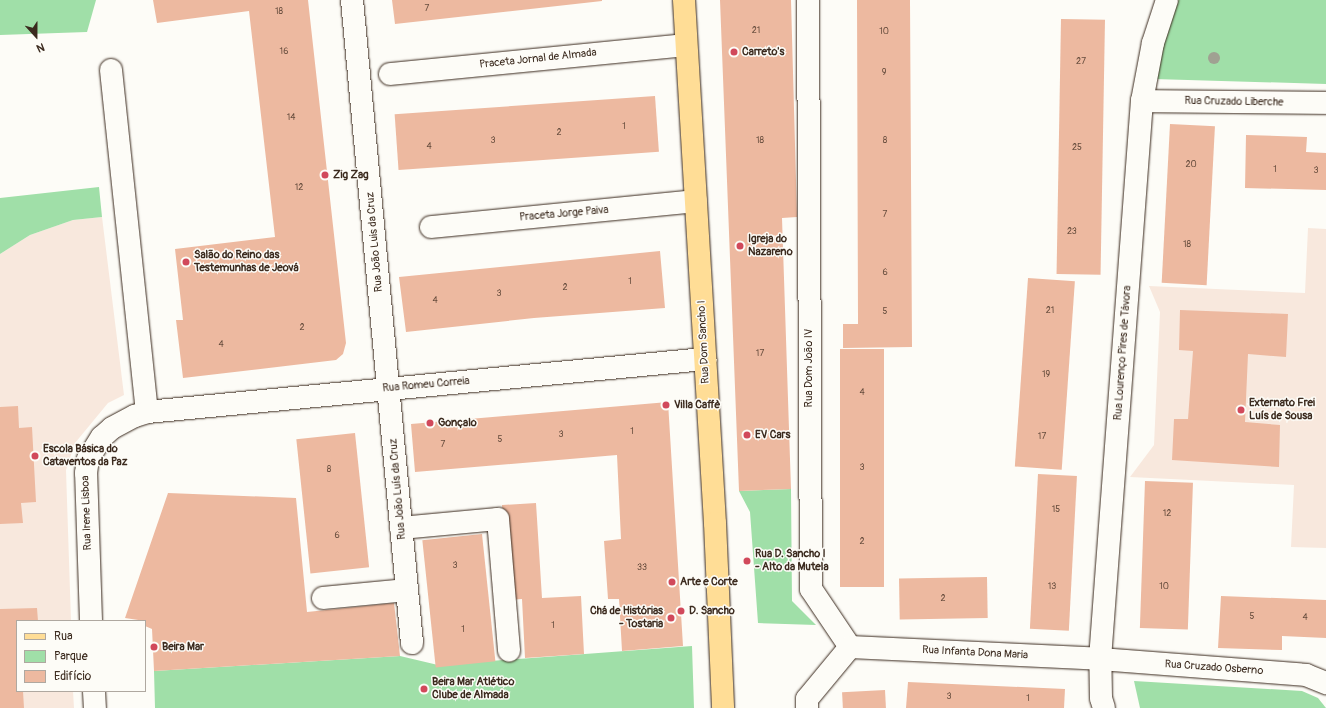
<!DOCTYPE html>
<meta charset="utf-8">
<style>
body{margin:0}
#map{position:relative;width:1326px;height:708px;overflow:hidden;background:#fdfcf7;font-family:Pangolin,sans-serif}
div>[style]{position:absolute}
.built>*{inset:0;background:#f8e8dd}
.green>*{inset:0;background:#a0dfa8}
.building>*{inset:0;background:#edb9a0;transform-origin:0 0}
.roads{filter:drop-shadow(0 0 1px #3b2a1e) drop-shadow(0 0 1px #3b2a1e)}
.minor>*{height:22px;margin:-11px;padding:0 11px;transform-origin:11px;border-radius:11px;background:#fdfcf7}
.major>*{height:22px;margin:-11px;padding:0 11px;transform-origin:11px;border-radius:11px;background:#ffdd96}
.trees>*{width:12px;height:12px;margin:-6px;border-radius:50%;background:#a0a192}
.dots>*{width:11px;height:11px;translate:-50% -50%;box-sizing:border-box;border:2px solid #fdfcf7;border-radius:50%}
span{translate:-50% -50%;white-space:nowrap;text-align:center;line-height:1.15;-webkit-text-stroke:3px #fdfcf7;paint-order:stroke}
.number-label{font-size:9px;color:#684e3e}
.number-label span{-webkit-text-stroke-width:0}
.poi-label{font-size:11px;color:#3b2a1e;font-weight:700}
.left{translate:0 -50%;text-align:left}
.right{translate:-100% -50%;text-align:right}
.street-label{font-size:11px;color:#3b2a1e}
.legend{position:absolute;left:16px;top:620px;width:130px;height:72px;box-sizing:border-box;background:#fdfcf7;border:1px solid #afa8a0;margin:0;padding:5px 7px;list-style:none;font-size:12px;color:#3b2a1e}
.legend li{display:flex;align-items:center;gap:8px;height:20px}
.legend b{width:20px;border:1px solid #afa8a0}
.north{position:absolute;left:16px;top:16px;width:40px;height:40px;-webkit-text-stroke:3px #fdfcf7;paint-order:stroke;rotate:159deg;font-size:11px;font-weight:700;line-height:16px;text-align:center;color:#3b2a1e}
.north::after{content:'';display:block;margin:auto;width:14px;height:18px;background:#3b2a1e;clip-path:polygon(50% 0,100% 100%,50% 72%,0 100%)}
</style>
<div id="map">
<div class="built">
<i style="clip-path:polygon(102px 217px,124px 395px,108px 403px,75px 443px,66px 470px,71px 621px,17px 621px,17px 691px,73px 691px,74px 708px,0 708px,0 254px,30px 235px,73px 220px)"></i>
<i style="clip-path:polygon(1308px 228px,1326px 229px,1326px 548px,1291px 547px,1294px 485px,1130px 477px,1154px 445px,1160px 312px,1149px 286px,1305px 293px)"></i>
</div>
<div class="green">
<i style="clip-path:polygon(0 0,96px 0,87px 32px,0 35px)"></i>
<i style="clip-path:polygon(1177px 0,1326px 0,1326px 84px,1154px 79px,1159px 47px)"></i>
<i style="clip-path:polygon(99px 187px,102px 217px,73px 220px,30px 235px,0 254px,0 198px)"></i>
<i style="clip-path:polygon(791px 489px,792px 601px,816px 625px,758px 623px,750px 512px,739px 491px)"></i>
<i style="clip-path:polygon(692px 646px,694px 708px,155px 708px,154px 671px,400px 656px,438px 665px)"></i>
<i style="clip-path:polygon(1134px 681px,1302px 691px,1318px 698px,1326px 708px,1140px 708px)"></i>
</div>
<div class="building">
<i style="clip-path:polygon(153px 0,308px 0,346px 343px,343px 354px,336px 360px,183px 378px,176px 320px,183px 320px,175px 249px,275px 237px,249px 11px,157px 23px)"></i>
<i style="clip-path:polygon(392px 0,602px 0,602px 1px,395px 24px)"></i>
<i style="clip-path:polygon(720px 0,791px 0,797px 217px,782px 218px,791px 489px,739px 491px)"></i>
<i style="clip-path:polygon(857px 0,910px 0,912px 347px,843px 348px,843px 324px,858px 324px)"></i>
<i style="left:1061px;top:19px;width:44px;height:255px;rotate:1deg"></i>
<i style="left:655px;top:96px;width:56px;height:261px;rotate:86deg"></i>
<i style="left:1170px;top:124px;width:45px;height:159px;rotate:3deg"></i>
<i style="clip-path:polygon(1246px 135px,1307px 137px,1306px 152px,1326px 153px,1326px 190px,1245px 188px)"></i>
<i style="clip-path:polygon(660px 251px,665px 308px,534px 318px,406px 332px,399px 277px)"></i>
<i style="left:1028px;top:278px;width:47px;height:189px;rotate:4deg"></i>
<i style="clip-path:polygon(1180px 310px,1288px 314px,1286px 357px,1248px 354px,1245px 422px,1280px 425px,1279px 467px,1172px 460px,1174px 419px,1188px 419px,1193px 351px,1179px 350px)"></i>
<i style="left:840px;top:349px;width:44px;height:238px"></i>
<i style="clip-path:polygon(668px 402px,683px 646px,622px 651px,619px 599px,608px 599px,604px 541px,621px 539px,617px 455px,415px 472px,411px 424px)"></i>
<i style="clip-path:polygon(18px 406px,19px 428px,32px 427px,36px 502px,21px 503px,23px 523px,0 524px,0 407px)"></i>
<i style="left:355px;top:433px;width:135px;height:59px;rotate:84deg"></i>
<i style="left:1038px;top:474px;width:39px;height:155px;rotate:3deg"></i>
<i style="left:1145px;top:481px;width:48px;height:147px;rotate:2deg"></i>
<i style="clip-path:polygon(168px 493px,296px 498px,307px 612px,394px 603px,400px 656px,154px 671px,152px 629px,145px 626px,145px 621px,125px 618px)"></i>
<i style="clip-path:polygon(536px 503px,542px 598px,581px 596px,584px 654px,525px 658px,522px 599px,508px 600px,502px 505px)"></i>
<i style="left:482px;top:534px;width:128px;height:60px;rotate:84deg"></i>
<i style="left:987px;top:577px;width:41px;height:88px;rotate:89deg"></i>
<i style="clip-path:polygon(1221px 596px,1326px 600px,1326px 638px,1282px 636px,1282px 650px,1218px 648px)"></i>
<i style="clip-path:polygon(37px 608px,38px 621px,17px 621px,17px 691px,23px 691px,24px 708px,0 708px,0 609px)"></i>
<i style="clip-path:polygon(908px 682px,1065px 689px,1064px 708px,906px 708px)"></i>
<i style="left:885px;top:690px;width:18px;height:43px;rotate:87deg"></i>
</div>
<div class="roads">
<div class="minor">
<i style="left:352px;top:0;width:646px;rotate:84.67deg"></i>
<i style="left:808px;top:0;width:589px;rotate:89.71deg"></i>
<i style="left:811px;top:589px;width:70px;rotate:56.1deg"></i>
<i style="left:111px;top:70px;width:344px;rotate:84deg"></i>
<i style="left:390px;top:74px;width:297px;rotate:-5.6deg"></i>
<i style="left:1142px;top:101px;width:184px;rotate:0.6deg"></i>
<i style="left:431px;top:227px;width:266px;rotate:-5.6deg"></i>
<i style="left:401px;top:528px;width:97px;rotate:-5.3deg"></i>
<i style="left:498px;top:519px;width:132px;rotate:85.2deg"></i>
<i style="left:323px;top:598px;width:84px;rotate:-5.4deg"></i>
<i style="left:91px;top:621px;width:148px;rotate:-91.9deg"></i>
<i style="left:86px;top:473px;width:14px;rotate:-82deg"></i>
<i style="left:88px;top:459px;width:26px;rotate:-58deg"></i>
<i style="left:102px;top:437px;width:13px;rotate:-42deg"></i>
<i style="left:112px;top:428px;width:26px;rotate:-28deg"></i>
<i style="left:135px;top:416px;width:13px;rotate:-18deg"></i>
<i style="left:147px;top:412px;width:561px;rotate:-5.43deg"></i>
<i style="left:850px;top:647px;width:250px;rotate:2.7deg"></i>
<i style="left:1100px;top:659px;width:207px;rotate:4.4deg"></i>
<i style="left:1306px;top:675px;width:22px;rotate:22deg"></i>
<i style="left:94px;top:691px;width:17px;rotate:87deg"></i>
<i style="left:807px;top:708px;width:9px;rotate:-90deg"></i>
<i style="left:807px;top:699px;width:67px;rotate:-50.4deg"></i>
<i style="left:1104px;top:708px;width:10px;rotate:-107deg"></i>
<i style="left:1101px;top:698px;width:39px;rotate:-91deg"></i>
<i style="left:1100px;top:659px;width:560px;rotate:-85.7deg"></i>
<i style="left:1142px;top:101px;width:59px;rotate:-79.3deg"></i>
<i style="left:1153px;top:43px;width:45px;rotate:-72deg"></i>
</div>
<div class="major">
<i style="left:684px;top:0;width:524px;rotate:86.61deg"></i>
<i style="left:715px;top:523px;width:185px;rotate:87.5deg"></i>
</div>
</div>
<div class="trees">
<i style="left:1214px;top:58px"></i>
</div>
<div class="dots">
<i style="left:734px;top:52px;background:#d1495b"></i>
<i style="left:325px;top:175px;background:#d1495b"></i>
<i style="left:740px;top:246px;background:#d1495b"></i>
<i style="left:186px;top:262px;background:#d1495b"></i>
<i style="left:666px;top:405px;background:#d1495b"></i>
<i style="left:1241px;top:410px;background:#d1495b"></i>
<i style="left:430px;top:423px;background:#d1495b"></i>
<i style="left:747px;top:435px;background:#d1495b"></i>
<i style="left:35px;top:456px;background:#d1495b"></i>
<i style="left:747px;top:561px;background:#d1495b"></i>
<i style="left:672px;top:582px;background:#d1495b"></i>
<i style="left:681px;top:611px;background:#d1495b"></i>
<i style="left:671px;top:618px;background:#d1495b"></i>
<i style="left:154px;top:647px;background:#d1495b"></i>
<i style="left:424px;top:689px;background:#d1495b"></i>
</div>
<div class="number-label">
<span style="left:427px;top:9px">7</span>
<span style="left:279px;top:12px">18</span>
<span style="left:756px;top:31px">21</span>
<span style="left:884px;top:32px">10</span>
<span style="left:284px;top:52px">16</span>
<span style="left:1081px;top:62px">27</span>
<span style="left:884px;top:73px">9</span>
<span style="left:291px;top:118px">14</span>
<span style="left:624px;top:127px">1</span>
<span style="left:559px;top:133px">2</span>
<span style="left:493px;top:141px">3</span>
<span style="left:760px;top:141px">18</span>
<span style="left:885px;top:141px">8</span>
<span style="left:429px;top:147px">4</span>
<span style="left:1077px;top:148px">25</span>
<span style="left:1191px;top:165px">20</span>
<span style="left:1275px;top:170px">1</span>
<span style="left:1316px;top:171px">3</span>
<span style="left:299px;top:188px">12</span>
<span style="left:885px;top:215px">7</span>
<span style="left:1072px;top:232px">23</span>
<span style="left:1187px;top:245px">18</span>
<span style="left:885px;top:273px">6</span>
<span style="left:630px;top:282px">1</span>
<span style="left:565px;top:288px">2</span>
<span style="left:499px;top:294px">3</span>
<span style="left:435px;top:301px">4</span>
<span style="left:1050px;top:311px">21</span>
<span style="left:885px;top:312px">5</span>
<span style="left:302px;top:328px">2</span>
<span style="left:221px;top:345px">4</span>
<span style="left:760px;top:354px">17</span>
<span style="left:1046px;top:375px">19</span>
<span style="left:862px;top:393px">4</span>
<span style="left:632px;top:432px">1</span>
<span style="left:561px;top:435px">3</span>
<span style="left:1042px;top:437px">17</span>
<span style="left:500px;top:440px">5</span>
<span style="left:443px;top:445px">7</span>
<span style="left:862px;top:468px">3</span>
<span style="left:329px;top:470px">8</span>
<span style="left:1056px;top:510px">15</span>
<span style="left:1167px;top:514px">12</span>
<span style="left:337px;top:536px">6</span>
<span style="left:862px;top:542px">2</span>
<span style="left:455px;top:566px">3</span>
<span style="left:642px;top:568px">33</span>
<span style="left:1052px;top:587px">13</span>
<span style="left:1164px;top:587px">10</span>
<span style="left:943px;top:599px">2</span>
<span style="left:1252px;top:617px">5</span>
<span style="left:1305px;top:618px">4</span>
<span style="left:553px;top:626px">1</span>
<span style="left:463px;top:630px">1</span>
<span style="left:949px;top:697px">3</span>
<span style="left:1028px;top:699px">1</span>
</div>
<div class="poi-label">
<span class="left" style="left:742px;top:52px">Carreto's</span>
<span class="left" style="left:333px;top:175px">Zig Zag</span>
<span class="left" style="left:748px;top:246px">Igreja do<br>Nazareno</span>
<span class="left" style="left:194px;top:262px">Salão do Reino das<br>Testemunhas de Jeová</span>
<span class="left" style="left:1249px;top:410px">Externato Frei<br>Luís de Sousa</span>
<span class="left" style="left:674px;top:405px">Villa Caffè</span>
<span class="left" style="left:438px;top:423px">Gonçalo</span>
<span class="left" style="left:755px;top:435px">EV Cars</span>
<span class="left" style="left:43px;top:456px">Escola Básica do<br>Cataventos da Paz</span>
<span class="left" style="left:755px;top:561px">Rua D. Sancho I<br>- Alto da Mutela</span>
<span class="left" style="left:680px;top:582px">Arte e Corte</span>
<span class="left" style="left:689px;top:611px">D. Sancho</span>
<span class="right" style="left:663px;top:618px">Chá de Histórias<br>- Tostaria</span>
<span class="left" style="left:162px;top:647px">Beira Mar</span>
<span class="left" style="left:432px;top:689px">Beira Mar Atlético<br>Clube de Almada</span>
</div>
<div class="street-label">
<span style="left:538px;top:59px;rotate:-6deg">Praceta Jornal de Almada</span>
<span style="left:1234px;top:102px;rotate:1deg">Rua Cruzado Liberche</span>
<span style="left:564px;top:214px;rotate:-5deg">Praceta Jorge Paiva</span>
<span style="left:375px;top:242px;rotate:-95deg">Rua João Luis da Cruz</span>
<span style="left:704px;top:342px;rotate:-93deg">Rua Dom Sancho I</span>
<span style="left:1123px;top:353px;rotate:-86deg">Rua Lourenço Pires de Távora</span>
<span style="left:809px;top:368px;rotate:-90deg">Rua Dom João IV</span>
<span style="left:426px;top:385px;rotate:-5deg">Rua Romeu Correia</span>
<span style="left:398px;top:489px;rotate:-95deg">Rua João Luís da Cruz</span>
<span style="left:87px;top:513px;rotate:-92deg">Rua Irene Lisboa</span>
<span style="left:975px;top:653px;rotate:3deg">Rua Infanta Dona Maria</span>
<span style="left:1214px;top:668px;rotate:4deg">Rua Cruzado Osberno</span>
</div>
<ul class="legend">
<li><b style="height:5px;background:#ffdd96"></b>Rua</li>
<li><b style="height:11px;background:#a0dfa8"></b>Parque</li>
<li><b style="height:11px;background:#edb9a0"></b>Edifício</li>
</ul>
<div class="north">N</div>
</div>
